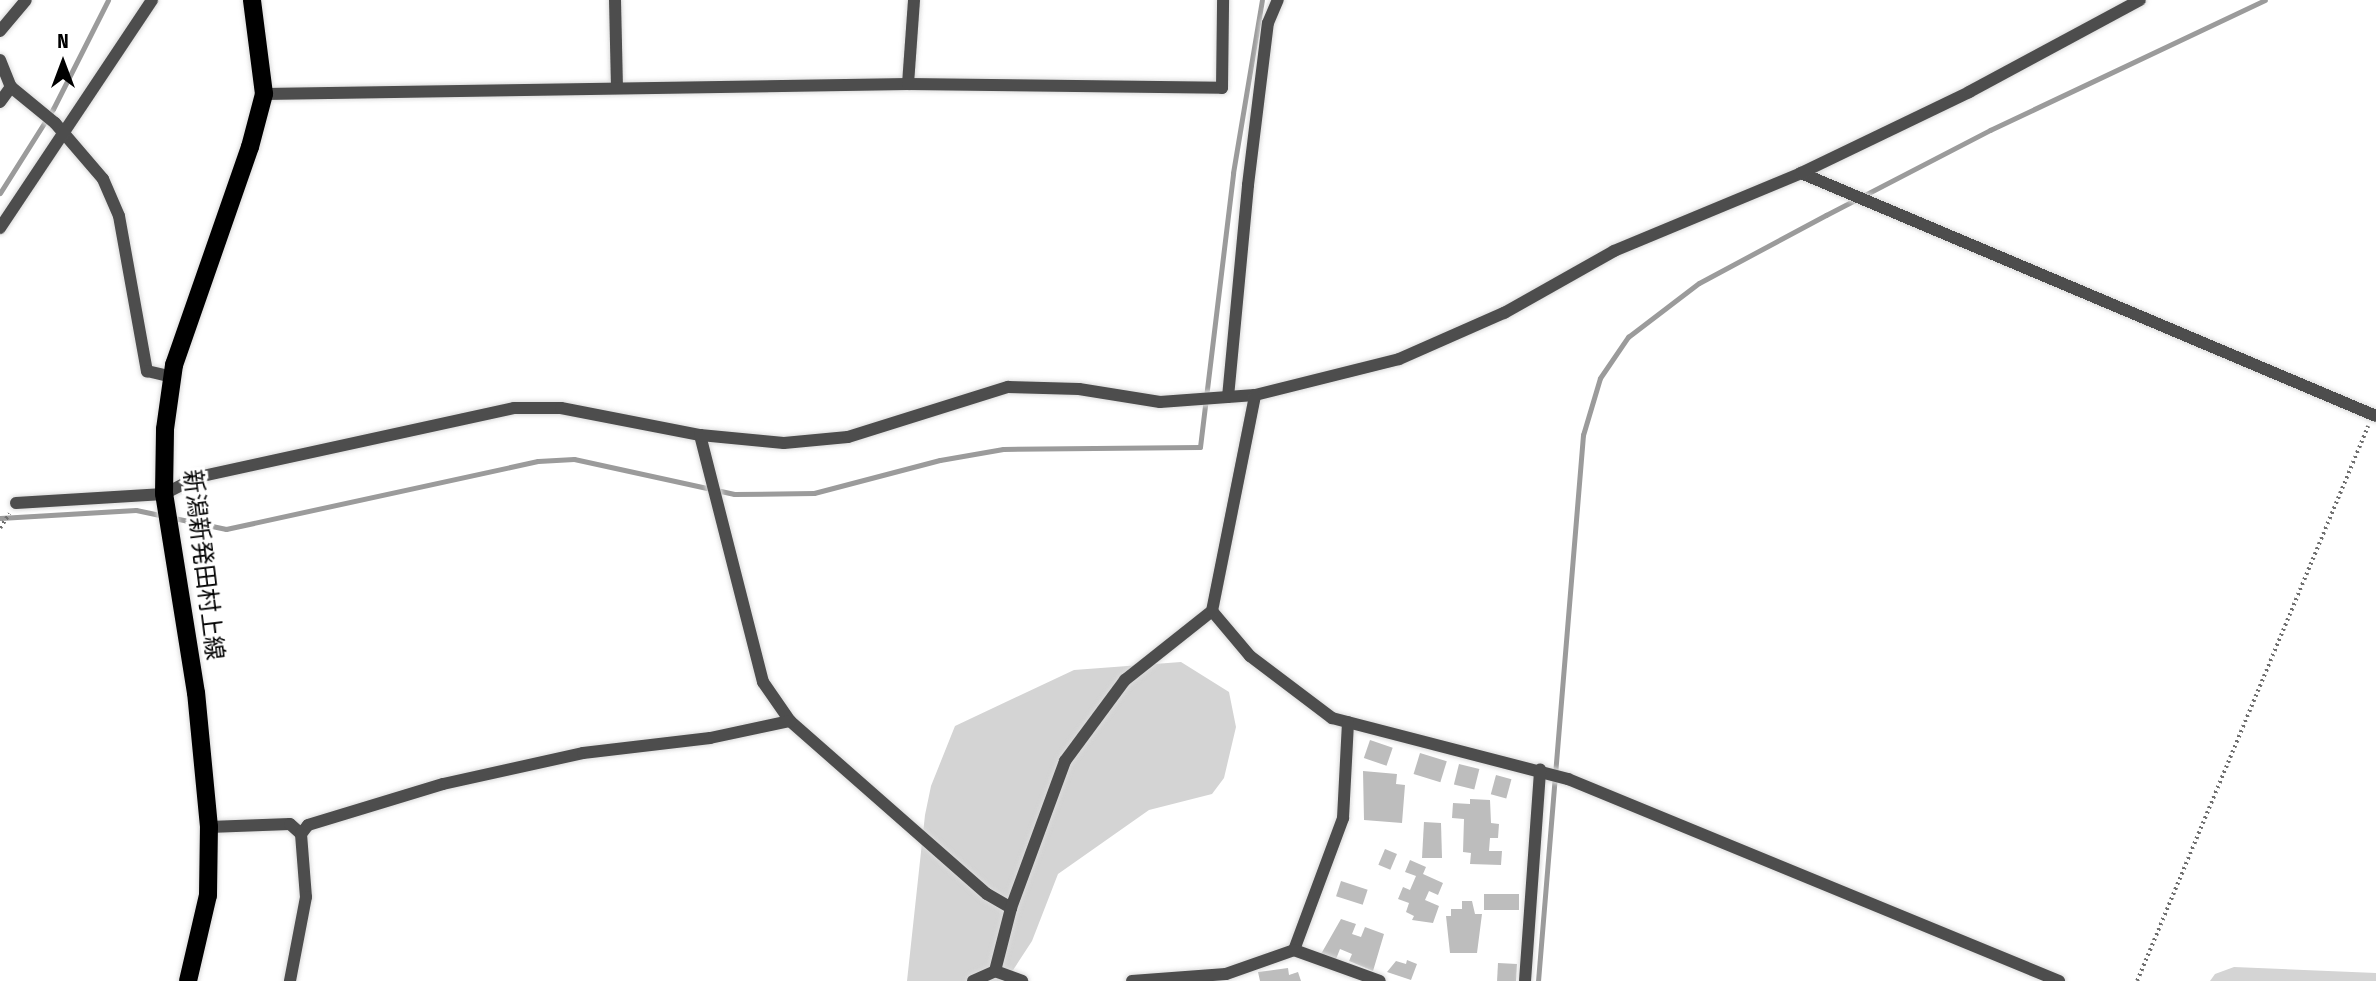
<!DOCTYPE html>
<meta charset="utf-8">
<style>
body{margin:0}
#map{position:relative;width:2376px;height:981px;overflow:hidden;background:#fff;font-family:"Fira Sans Condensed","Noto Sans JP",sans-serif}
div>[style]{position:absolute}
.green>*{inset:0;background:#d4d4d4}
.stream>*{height:5px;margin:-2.5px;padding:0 2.5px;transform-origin:2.5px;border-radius:2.5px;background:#9b9b9b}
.building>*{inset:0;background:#bdbdbd;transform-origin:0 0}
.path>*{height:3.5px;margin-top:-1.75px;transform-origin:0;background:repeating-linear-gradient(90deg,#6f6f6f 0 2px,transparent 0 5.5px)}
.roads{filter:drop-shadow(0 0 2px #dbdbdb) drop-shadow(0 0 2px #dbdbdb)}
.minor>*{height:12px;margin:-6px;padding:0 6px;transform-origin:6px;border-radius:6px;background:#4d4d4d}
.major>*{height:18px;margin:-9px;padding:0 9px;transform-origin:9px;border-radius:9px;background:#000}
span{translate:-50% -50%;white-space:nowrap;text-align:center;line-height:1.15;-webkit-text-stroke:6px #fff;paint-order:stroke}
.street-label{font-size:24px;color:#000}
.north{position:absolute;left:28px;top:28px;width:70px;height:70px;-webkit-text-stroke:5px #fff;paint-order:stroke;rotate:0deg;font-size:19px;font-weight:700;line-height:28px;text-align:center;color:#000}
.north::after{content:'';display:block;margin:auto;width:24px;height:32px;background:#000;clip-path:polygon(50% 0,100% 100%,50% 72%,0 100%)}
</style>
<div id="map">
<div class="green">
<i style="clip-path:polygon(1181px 662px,1229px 692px,1236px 727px,1224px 778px,1212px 794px,1149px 810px,1058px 874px,1032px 941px,1006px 981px,907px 981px,925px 815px,931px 786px,955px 726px,1074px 670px)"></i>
<i style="clip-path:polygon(2234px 967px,2376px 973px,2376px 981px,2210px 981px,2215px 974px)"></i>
</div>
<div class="stream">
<i style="left:0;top:193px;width:99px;rotate:-57.8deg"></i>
<i style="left:53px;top:109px;width:122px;rotate:-63.2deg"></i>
<i style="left:0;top:518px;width:136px;rotate:-3.4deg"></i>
<i style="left:136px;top:510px;width:92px;rotate:11.9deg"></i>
<i style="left:226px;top:529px;width:319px;rotate:-12.3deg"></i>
<i style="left:538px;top:461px;width:36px;rotate:-3deg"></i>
<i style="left:574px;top:459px;width:164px;rotate:12.3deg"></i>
<i style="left:734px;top:494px;width:80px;rotate:-0.7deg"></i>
<i style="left:814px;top:493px;width:130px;rotate:-14.7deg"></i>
<i style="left:940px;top:460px;width:64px;rotate:-9.9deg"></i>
<i style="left:1003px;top:449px;width:197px;rotate:-0.6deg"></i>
<i style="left:1200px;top:447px;width:276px;rotate:-83.1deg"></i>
<i style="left:1233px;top:173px;width:175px;rotate:-80.5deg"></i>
<i style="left:1538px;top:981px;width:548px;rotate:-85.29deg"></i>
<i style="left:1583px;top:435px;width:59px;rotate:-73.4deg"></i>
<i style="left:1600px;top:378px;width:50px;rotate:-55.7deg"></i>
<i style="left:1628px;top:337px;width:89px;rotate:-37.3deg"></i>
<i style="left:1699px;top:283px;width:144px;rotate:-28.2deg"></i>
<i style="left:1826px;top:215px;width:185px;rotate:-27.4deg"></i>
<i style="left:1990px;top:130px;width:304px;rotate:-25.3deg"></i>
</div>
<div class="building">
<i style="left:1370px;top:740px;width:24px;height:19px;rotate:19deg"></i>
<i style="left:1420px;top:753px;width:28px;height:22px;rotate:17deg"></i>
<i style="left:1459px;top:764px;width:21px;height:21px;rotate:14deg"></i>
<i style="clip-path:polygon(1363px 771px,1397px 774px,1396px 784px,1405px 785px,1402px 823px,1364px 820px)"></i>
<i style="left:1496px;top:775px;width:16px;height:20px;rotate:15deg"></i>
<i style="clip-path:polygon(1470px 799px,1490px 800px,1491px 823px,1499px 824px,1498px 838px,1490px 838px,1489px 851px,1502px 851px,1501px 865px,1470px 864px,1471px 853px,1463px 852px,1464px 819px,1452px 818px,1453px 803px,1470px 804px)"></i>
<i style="clip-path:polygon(1424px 822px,1441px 823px,1442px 858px,1422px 858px)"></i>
<i style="left:1385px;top:849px;width:13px;height:17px;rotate:23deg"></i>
<i style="clip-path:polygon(1410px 860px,1426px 867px,1423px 874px,1443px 883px,1438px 895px,1429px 891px,1425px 900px,1439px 906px,1433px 923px,1412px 920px,1414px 916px,1406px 912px,1409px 903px,1398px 899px,1403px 887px,1410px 890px,1416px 876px,1405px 872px)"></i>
<i style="left:1341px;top:881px;width:28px;height:16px;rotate:18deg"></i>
<i style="left:1484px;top:894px;width:35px;height:16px"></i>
<i style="clip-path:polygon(1462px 901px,1472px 901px,1475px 914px,1482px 914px,1477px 953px,1450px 953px,1446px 916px,1451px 916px,1451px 909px,1462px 909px)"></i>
<i style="clip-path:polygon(1341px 919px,1356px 924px,1352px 934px,1361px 937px,1365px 927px,1384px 934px,1373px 971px,1349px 961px,1352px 954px,1340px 949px,1336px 959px,1321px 954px)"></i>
<i style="clip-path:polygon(1407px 960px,1417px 964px,1411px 980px,1387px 972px,1396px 961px,1406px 964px)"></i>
<i style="left:1498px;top:963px;width:19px;height:18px;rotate:3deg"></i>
<i style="clip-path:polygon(1288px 968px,1289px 975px,1298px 972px,1301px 981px,1260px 981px,1258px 972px)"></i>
</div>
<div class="path">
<i style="left:0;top:528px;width:17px;rotate:-57deg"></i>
<i style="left:2137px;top:981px;width:601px;rotate:-67.4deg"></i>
</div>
<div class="roads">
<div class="minor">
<i style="left:615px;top:0;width:88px;rotate:88.7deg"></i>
<i style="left:0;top:31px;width:40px;rotate:-50deg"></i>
<i style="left:0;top:60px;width:29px;rotate:68deg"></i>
<i style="left:11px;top:87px;width:57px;rotate:39.3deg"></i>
<i style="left:55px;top:123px;width:74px;rotate:49.4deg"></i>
<i style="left:103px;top:179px;width:40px;rotate:66.6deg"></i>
<i style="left:119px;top:216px;width:158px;rotate:79.8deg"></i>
<i style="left:147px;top:371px;width:26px;rotate:13deg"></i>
<i style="left:908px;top:84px;width:84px;rotate:-85.9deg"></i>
<i style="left:264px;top:94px;width:644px;rotate:-0.89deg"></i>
<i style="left:908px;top:84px;width:314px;rotate:0.7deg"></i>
<i style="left:1222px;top:88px;width:88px;rotate:-89.3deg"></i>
<i style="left:0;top:102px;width:19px;rotate:-54deg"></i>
<i style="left:1801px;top:173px;width:624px;rotate:22.91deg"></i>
<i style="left:0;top:228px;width:274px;rotate:-56.3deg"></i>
<i style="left:1228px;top:397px;width:213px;rotate:-84.6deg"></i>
<i style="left:1248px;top:185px;width:163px;rotate:-83deg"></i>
<i style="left:1268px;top:23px;width:25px;rotate:-67deg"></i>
<i style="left:700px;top:435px;width:255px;rotate:75.7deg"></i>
<i style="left:763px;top:682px;width:47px;rotate:55.3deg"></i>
<i style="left:790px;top:721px;width:262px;rotate:41.3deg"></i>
<i style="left:987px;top:894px;width:28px;rotate:30deg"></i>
<i style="left:16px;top:503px;width:148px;rotate:-3.5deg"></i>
<i style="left:164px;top:494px;width:38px;rotate:-27deg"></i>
<i style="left:198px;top:477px;width:323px;rotate:-12.3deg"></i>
<i style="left:514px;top:408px;width:47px"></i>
<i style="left:561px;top:408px;width:142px;rotate:11deg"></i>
<i style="left:700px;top:435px;width:84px;rotate:5.4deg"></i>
<i style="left:784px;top:443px;width:64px;rotate:-5.4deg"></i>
<i style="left:848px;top:437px;width:168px;rotate:-17.4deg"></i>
<i style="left:1008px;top:387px;width:71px;rotate:1.6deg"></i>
<i style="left:1079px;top:389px;width:82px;rotate:9.1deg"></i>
<i style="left:1160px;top:402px;width:95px;rotate:-4.2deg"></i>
<i style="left:1255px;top:395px;width:148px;rotate:-14deg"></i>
<i style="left:1399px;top:359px;width:115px;rotate:-23.7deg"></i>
<i style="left:1504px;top:313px;width:126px;rotate:-29.4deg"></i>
<i style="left:1614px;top:251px;width:203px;rotate:-22.6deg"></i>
<i style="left:1801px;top:173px;width:187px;rotate:-25.7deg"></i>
<i style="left:1969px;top:92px;width:194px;rotate:-28.3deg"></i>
<i style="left:1212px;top:611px;width:59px;rotate:49.8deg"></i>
<i style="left:1250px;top:656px;width:103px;rotate:37.1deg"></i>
<i style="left:1332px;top:718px;width:244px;rotate:14.5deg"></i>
<i style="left:1568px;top:779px;width:531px;rotate:22.36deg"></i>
<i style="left:209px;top:827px;width:81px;rotate:-2.1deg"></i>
<i style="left:290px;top:824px;width:15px;rotate:42deg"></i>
<i style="left:301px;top:834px;width:63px;rotate:85.5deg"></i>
<i style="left:306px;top:897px;width:86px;rotate:100.8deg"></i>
<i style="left:301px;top:834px;width:11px;rotate:-52deg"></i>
<i style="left:308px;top:825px;width:141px;rotate:-16.9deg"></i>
<i style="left:443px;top:784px;width:143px;rotate:-12.5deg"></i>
<i style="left:583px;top:753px;width:128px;rotate:-6.7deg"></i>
<i style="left:710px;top:738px;width:82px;rotate:-12deg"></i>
<i style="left:1294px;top:950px;width:141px;rotate:-69.6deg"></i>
<i style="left:1343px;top:818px;width:96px;rotate:-87deg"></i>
<i style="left:995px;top:971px;width:29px;rotate:20deg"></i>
<i style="left:973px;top:981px;width:24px;rotate:-24deg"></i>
<i style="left:995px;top:971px;width:65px;rotate:-75.7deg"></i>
<i style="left:1011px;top:908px;width:157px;rotate:-69.8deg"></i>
<i style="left:1065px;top:761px;width:101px;rotate:-53.5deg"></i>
<i style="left:1125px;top:680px;width:111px;rotate:-38.4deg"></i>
<i style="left:1212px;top:611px;width:220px;rotate:-78.7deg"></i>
<i style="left:1132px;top:981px;width:94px;rotate:-4.3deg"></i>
<i style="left:1226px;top:974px;width:72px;rotate:-19.4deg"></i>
<i style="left:1294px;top:950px;width:91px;rotate:19.8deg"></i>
<i style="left:1525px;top:981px;width:212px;rotate:-85.9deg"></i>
</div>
<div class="major">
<i style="left:188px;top:981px;width:88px;rotate:-76.9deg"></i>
<i style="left:208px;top:895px;width:68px;rotate:-89.2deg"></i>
<i style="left:209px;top:827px;width:135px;rotate:-95.5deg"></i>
<i style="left:196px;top:693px;width:202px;rotate:-99.1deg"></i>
<i style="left:164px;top:494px;width:65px;rotate:-89.1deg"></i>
<i style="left:165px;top:429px;width:65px;rotate:-82deg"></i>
<i style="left:174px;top:365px;width:231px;rotate:-70.8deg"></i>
<i style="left:250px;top:147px;width:55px;rotate:-75.2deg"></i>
<i style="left:264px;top:94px;width:95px;rotate:-97.3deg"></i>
</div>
</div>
<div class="street-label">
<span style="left:203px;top:565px;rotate:83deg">新潟新発田村上線</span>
</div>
<div class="north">N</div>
</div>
